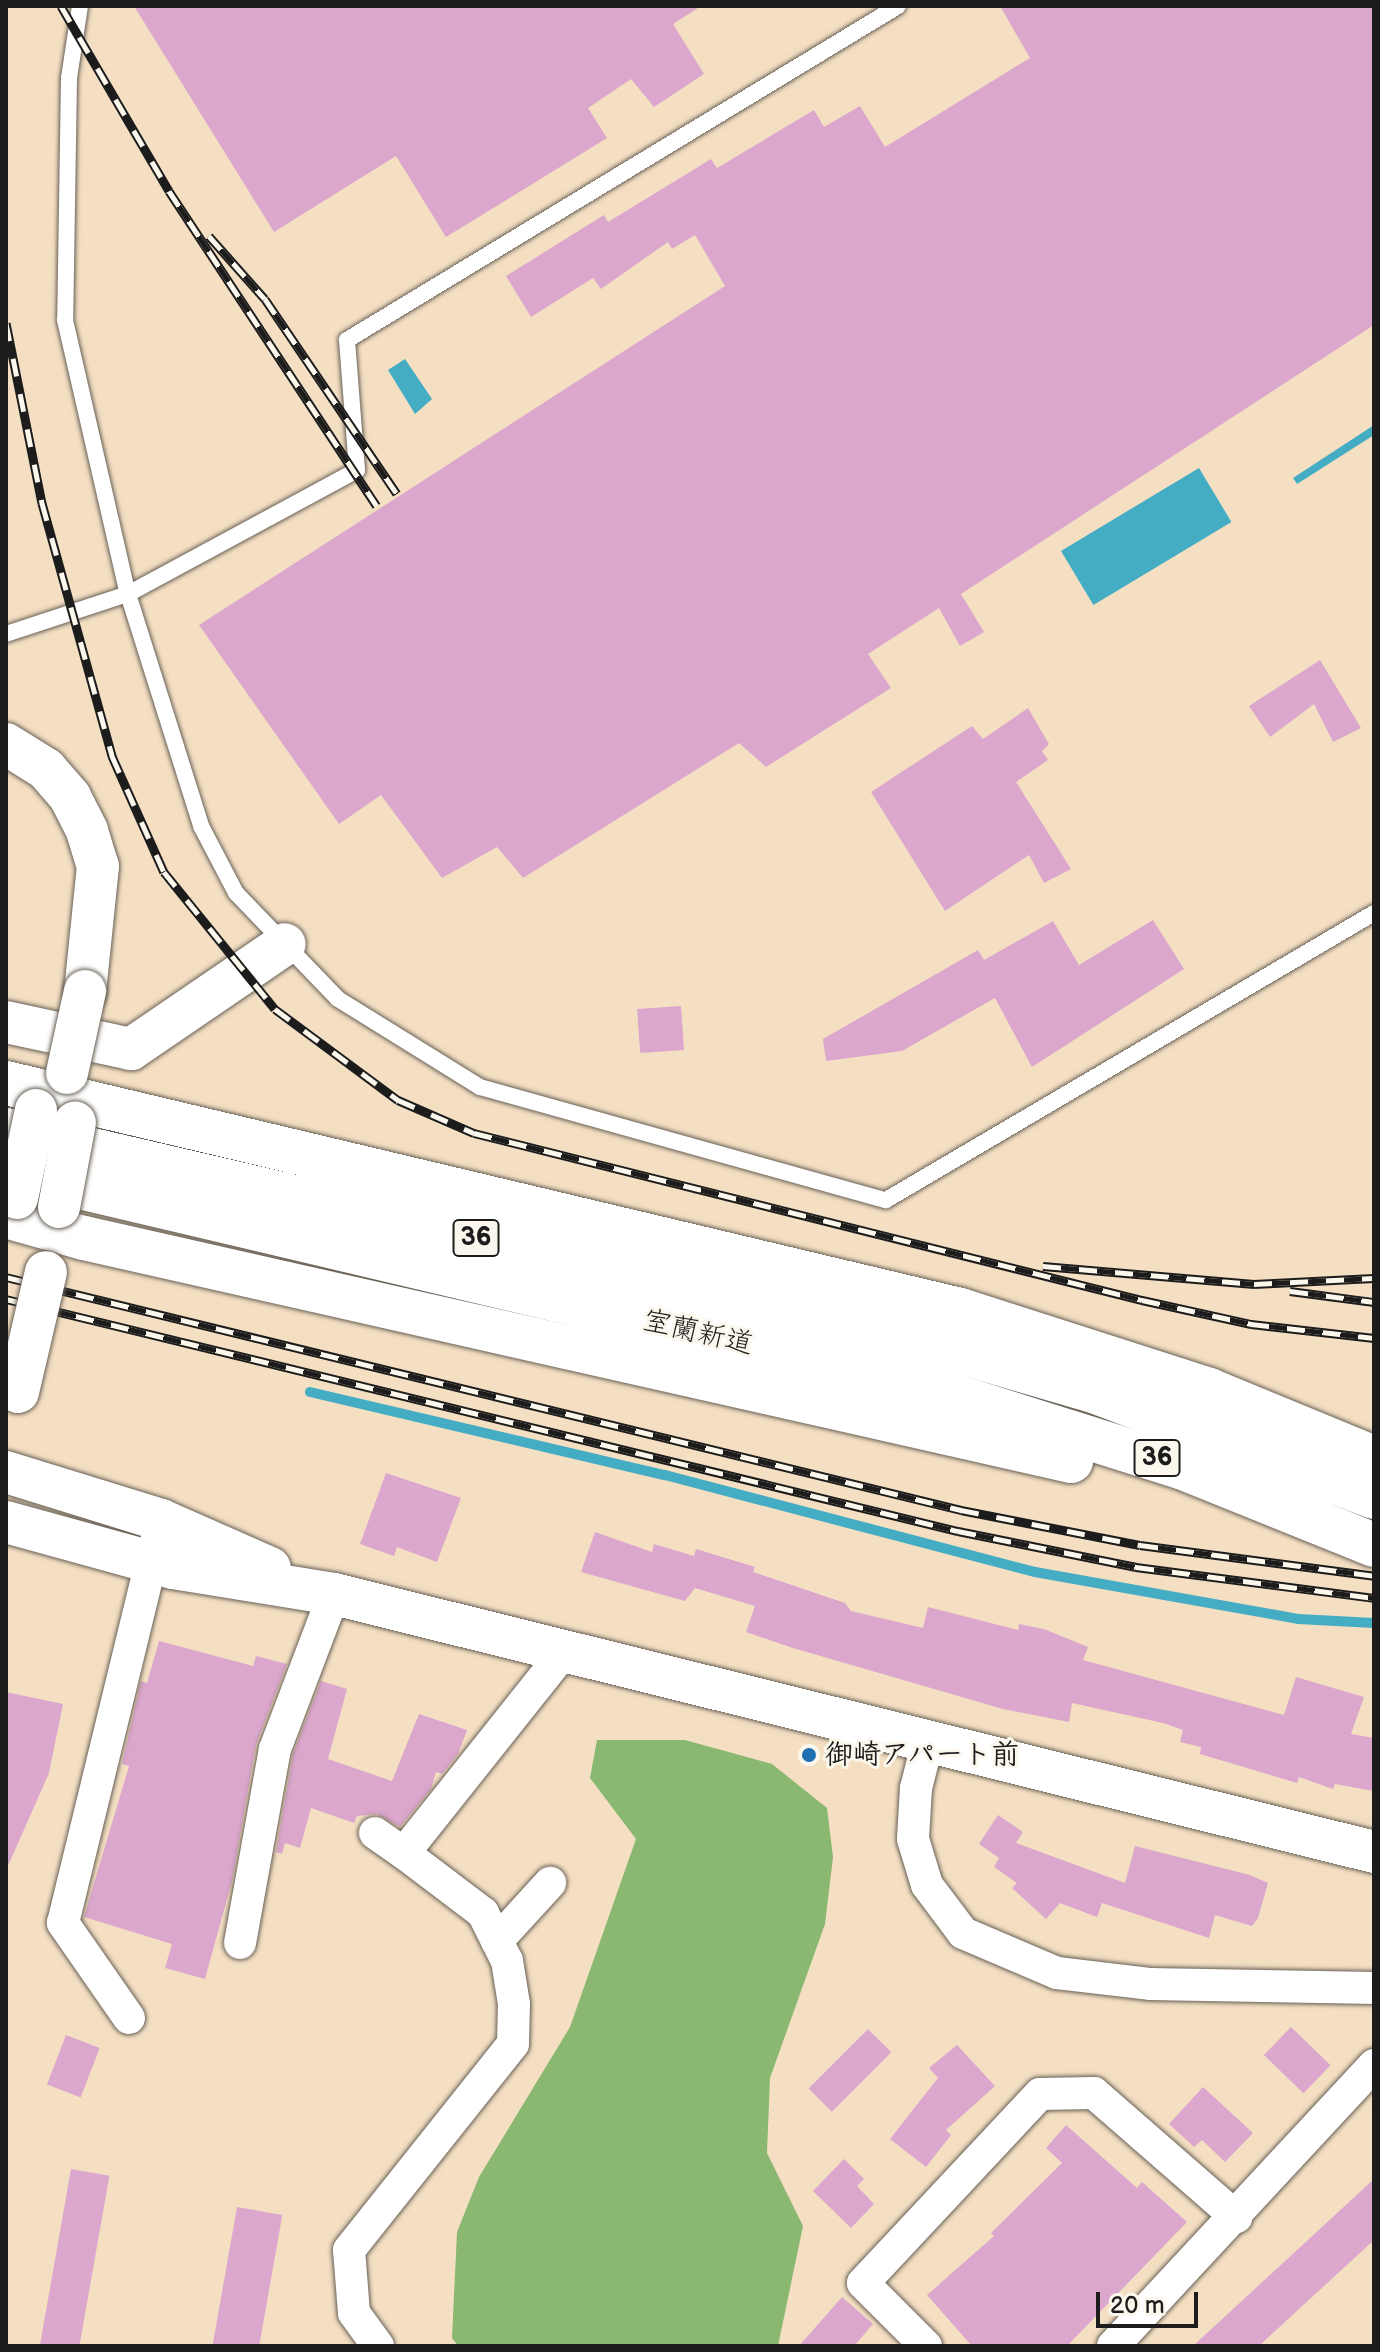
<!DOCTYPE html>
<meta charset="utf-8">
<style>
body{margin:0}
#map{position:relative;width:1380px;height:2352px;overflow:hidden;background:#f4dfc3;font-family:"Balsamiq Sans","Klee One",sans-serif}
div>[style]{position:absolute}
.forest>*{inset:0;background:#8ab871}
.water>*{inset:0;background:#44adc4;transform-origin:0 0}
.stream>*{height:10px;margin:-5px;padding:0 5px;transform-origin:5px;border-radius:5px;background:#44adc4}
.building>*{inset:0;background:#dba7cc;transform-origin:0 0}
.roads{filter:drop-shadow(0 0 2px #686056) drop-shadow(0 0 2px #686056)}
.service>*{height:16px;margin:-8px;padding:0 8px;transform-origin:8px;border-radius:8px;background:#fff}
.minor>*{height:32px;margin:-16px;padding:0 16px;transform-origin:16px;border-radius:16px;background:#fff}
.tertiary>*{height:42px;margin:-21px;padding:0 21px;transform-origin:21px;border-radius:21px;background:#fff}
.motorway>*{height:44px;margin:-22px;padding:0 22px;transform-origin:22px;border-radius:22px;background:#fff}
.rail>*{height:9px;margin-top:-4.5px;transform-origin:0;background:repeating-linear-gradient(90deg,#fbf7ec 0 18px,#1c1c1c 0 36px);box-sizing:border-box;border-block:2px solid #1c1c1c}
.bridges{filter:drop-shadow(0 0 2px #686056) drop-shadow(0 0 2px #686056)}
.tertiary-bridge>*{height:42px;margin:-21px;padding:0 21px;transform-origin:21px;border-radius:21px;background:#fff}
.dots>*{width:22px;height:22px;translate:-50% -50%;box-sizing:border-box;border:4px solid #fbf7ec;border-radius:50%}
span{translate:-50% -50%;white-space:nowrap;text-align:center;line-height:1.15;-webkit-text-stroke:6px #fbf7ec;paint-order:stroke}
.shield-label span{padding:2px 6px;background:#fbf7ec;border:2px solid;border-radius:6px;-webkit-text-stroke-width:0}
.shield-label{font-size:26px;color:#1c1c1c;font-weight:700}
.street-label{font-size:28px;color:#1c1c1c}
.poi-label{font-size:28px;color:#1c1c1c;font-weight:700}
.left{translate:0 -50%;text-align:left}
.frame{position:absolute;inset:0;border:8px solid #1c1c1c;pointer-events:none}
.scale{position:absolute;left:1096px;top:2292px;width:102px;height:36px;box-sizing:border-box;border:4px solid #1c1c1c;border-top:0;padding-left:10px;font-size:24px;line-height:28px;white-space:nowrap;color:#1c1c1c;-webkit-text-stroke:6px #fbf7ec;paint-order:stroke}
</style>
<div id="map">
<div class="forest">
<i style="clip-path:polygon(597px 1740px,685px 1740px,772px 1764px,827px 1808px,833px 1857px,825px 1924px,770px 2078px,767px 2153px,803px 2226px,778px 2346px,458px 2346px,452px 2338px,457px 2232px,479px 2177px,570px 2027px,636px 1839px,590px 1778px)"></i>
</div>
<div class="water">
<i style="clip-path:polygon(405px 359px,432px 399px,415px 414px,388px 370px)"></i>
<i style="clip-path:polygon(1374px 425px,1374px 435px,1297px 484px,1293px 478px)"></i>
<i style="left:1199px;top:468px;width:63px;height:161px;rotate:59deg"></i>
</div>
<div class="stream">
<i style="left:310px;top:1392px;width:365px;rotate:13.2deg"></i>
<i style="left:665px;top:1475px;width:383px;rotate:14.7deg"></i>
<i style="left:1035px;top:1572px;width:267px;rotate:10.1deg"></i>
<i style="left:1298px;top:1619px;width:76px;rotate:3deg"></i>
</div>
<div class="building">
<i style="clip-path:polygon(134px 6px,701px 6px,673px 24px,704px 74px,654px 107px,631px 79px,588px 108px,607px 138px,446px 237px,396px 156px,274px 232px)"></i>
<i style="clip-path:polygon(1000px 6px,1374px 6px,1374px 325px,961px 594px,984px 632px,960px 646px,939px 608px,868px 654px,891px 688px,766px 767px,739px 743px,523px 878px,497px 847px,442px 878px,381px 795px,339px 824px,199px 625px,725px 286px,695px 235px,672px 249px,668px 242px,601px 289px,593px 278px,531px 317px,506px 276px,604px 215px,608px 222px,711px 159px,717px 168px,814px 110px,824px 127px,860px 106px,885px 147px,1030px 58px)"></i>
<i style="clip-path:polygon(1320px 660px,1361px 728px,1333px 742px,1314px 704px,1270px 737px,1249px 706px)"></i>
<i style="clip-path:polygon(1028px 708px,1049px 744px,1042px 751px,1048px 760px,1016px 782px,1071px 869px,1044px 883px,1029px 855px,945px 911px,871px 792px,972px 726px,983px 739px)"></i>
<i style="clip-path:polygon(1153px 920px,1184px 969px,1032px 1067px,995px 998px,902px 1051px,826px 1061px,823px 1039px,978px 950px,984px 960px,1053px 921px,1079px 965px)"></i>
<i style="left:681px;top:1006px;width:44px;height:44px;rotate:86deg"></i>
<i style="clip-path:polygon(386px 1473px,461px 1498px,437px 1562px,397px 1547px,394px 1556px,360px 1544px)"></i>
<i style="clip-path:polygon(595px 1532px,652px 1552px,654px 1544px,694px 1556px,696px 1549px,755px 1567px,753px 1572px,845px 1603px,851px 1611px,923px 1628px,928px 1607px,1018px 1630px,1019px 1624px,1044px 1629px,1088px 1647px,1083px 1660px,1284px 1715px,1296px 1677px,1364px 1697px,1351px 1734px,1374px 1738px,1374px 1791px,1335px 1784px,1333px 1789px,1299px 1777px,1297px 1783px,1200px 1754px,1201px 1747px,1180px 1742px,1183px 1730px,1163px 1723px,1072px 1703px,1069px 1722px,1003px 1709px,793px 1648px,746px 1632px,755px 1606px,695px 1588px,685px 1601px,581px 1572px)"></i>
<i style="clip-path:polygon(159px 1641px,253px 1666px,256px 1656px,287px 1664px,256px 1745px,232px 1881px,205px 1979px,165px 1968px,172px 1944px,84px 1917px,129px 1766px,122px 1764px,141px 1681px,147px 1683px)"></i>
<i style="clip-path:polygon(321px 1681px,347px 1689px,328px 1759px,392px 1781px,419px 1714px,467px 1730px,458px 1754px,442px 1774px,436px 1772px,431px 1789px,400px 1827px,377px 1814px,357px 1816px,354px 1823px,311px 1808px,300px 1848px,285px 1843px,282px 1854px,276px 1852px,293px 1754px)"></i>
<i style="clip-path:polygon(6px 1692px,63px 1704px,49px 1773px,7px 1868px)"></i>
<i style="clip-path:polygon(998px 1815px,1023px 1832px,1016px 1843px,1125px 1883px,1135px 1846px,1250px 1875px,1268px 1883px,1258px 1918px,1252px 1926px,1215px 1915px,1209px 1938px,1102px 1903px,1097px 1917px,1060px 1903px,1046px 1919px,1012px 1888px,1017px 1883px,994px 1867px,999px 1858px,979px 1844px)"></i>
<i style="left:1291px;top:2027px;width:55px;height:39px;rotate:44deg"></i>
<i style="left:868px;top:2029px;width:33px;height:84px;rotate:45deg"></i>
<i style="left:66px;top:2035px;width:36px;height:53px;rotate:21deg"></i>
<i style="clip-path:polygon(957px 2045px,995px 2086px,946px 2130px,951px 2135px,926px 2167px,890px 2139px,938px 2078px,929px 2068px)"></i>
<i style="clip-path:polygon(1203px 2087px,1253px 2133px,1225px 2162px,1202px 2140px,1194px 2147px,1169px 2124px)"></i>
<i style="clip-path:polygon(1066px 2125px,1137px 2188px,1142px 2182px,1187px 2222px,1067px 2346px,972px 2346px,927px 2295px,994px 2236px,991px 2233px,1062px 2163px,1046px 2148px)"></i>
<i style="clip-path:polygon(844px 2159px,864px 2179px,857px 2186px,874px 2204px,851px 2228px,813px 2191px)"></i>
<i style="left:71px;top:2169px;width:39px;height:180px;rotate:10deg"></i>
<i style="clip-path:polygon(1374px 2179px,1374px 2240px,1259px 2346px,1193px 2346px)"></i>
<i style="left:237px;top:2207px;width:46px;height:141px;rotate:10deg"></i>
<i style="clip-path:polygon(842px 2297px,873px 2324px,854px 2346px,799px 2346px)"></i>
</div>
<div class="roads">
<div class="service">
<i style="left:80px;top:6px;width:73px;rotate:98.7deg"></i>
<i style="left:69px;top:78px;width:242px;rotate:90.9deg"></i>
<i style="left:65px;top:320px;width:281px;rotate:77.1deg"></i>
<i style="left:128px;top:594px;width:243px;rotate:72.5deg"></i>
<i style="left:201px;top:826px;width:76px;rotate:62.4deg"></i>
<i style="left:236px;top:893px;width:147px;rotate:46.1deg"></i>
<i style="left:338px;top:999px;width:167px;rotate:31.8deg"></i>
<i style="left:480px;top:1087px;width:421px;rotate:15.6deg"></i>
<i style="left:886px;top:1200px;width:566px;rotate:-30.46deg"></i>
<i style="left:6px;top:634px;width:128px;rotate:-18.2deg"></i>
<i style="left:128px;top:594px;width:260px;rotate:-28.4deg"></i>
<i style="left:357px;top:470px;width:130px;rotate:-94.4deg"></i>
<i style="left:347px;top:340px;width:644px;rotate:-31.22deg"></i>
</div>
<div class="minor">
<i style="left:928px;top:1741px;width:49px;rotate:104.3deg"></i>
<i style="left:916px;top:1788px;width:51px;rotate:93.4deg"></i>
<i style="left:913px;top:1839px;width:48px;rotate:73.1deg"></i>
<i style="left:927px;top:1885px;width:60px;rotate:53.1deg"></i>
<i style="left:963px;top:1933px;width:102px;rotate:23.1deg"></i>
<i style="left:1057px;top:1973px;width:95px;rotate:6.7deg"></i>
<i style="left:1151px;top:1984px;width:223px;rotate:1deg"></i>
<i style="left:375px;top:1833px;width:35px;rotate:35deg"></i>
<i style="left:497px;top:1941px;width:79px;rotate:-47.6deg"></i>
<i style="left:240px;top:1943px;width:197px;rotate:-79.8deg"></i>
<i style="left:275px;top:1749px;width:166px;rotate:-69.2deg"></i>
<i style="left:129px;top:2018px;width:116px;rotate:-124.8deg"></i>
<i style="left:63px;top:1923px;width:393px;rotate:-76.3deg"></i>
<i style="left:378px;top:2346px;width:41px;rotate:-126deg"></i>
<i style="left:354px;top:2313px;width:63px;rotate:-94.5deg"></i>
<i style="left:349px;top:2250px;width:263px;rotate:-51.5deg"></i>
<i style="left:513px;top:2044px;width:40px;rotate:-88.6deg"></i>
<i style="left:514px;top:2004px;width:44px;rotate:-99.2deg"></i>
<i style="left:507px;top:1961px;width:54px;rotate:-116.6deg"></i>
<i style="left:483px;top:1913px;width:99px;rotate:-142.8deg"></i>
<i style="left:404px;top:1853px;width:256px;rotate:-51.5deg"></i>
<i style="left:926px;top:2346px;width:89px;rotate:-135deg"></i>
<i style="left:863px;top:2283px;width:259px;rotate:-46.9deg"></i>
<i style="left:1040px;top:2094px;width:54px;rotate:-1.1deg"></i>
<i style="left:1094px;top:2093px;width:189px;rotate:41.1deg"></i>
<i style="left:1113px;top:2346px;width:384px;rotate:-47.1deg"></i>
</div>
<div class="tertiary">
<i style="left:6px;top:744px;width:47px;rotate:32deg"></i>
<i style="left:46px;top:769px;width:37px;rotate:49deg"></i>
<i style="left:70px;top:797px;width:38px;rotate:63deg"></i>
<i style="left:87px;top:831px;width:37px;rotate:73deg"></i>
<i style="left:98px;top:866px;width:126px;rotate:95.9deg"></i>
<i style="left:6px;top:1022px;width:128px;rotate:12.2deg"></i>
<i style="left:131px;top:1049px;width:186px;rotate:-34.3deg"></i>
<i style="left:6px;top:1472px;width:162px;rotate:17.2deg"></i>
<i style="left:161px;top:1520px;width:119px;rotate:23.8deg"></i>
<i style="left:6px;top:1522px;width:173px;rotate:15.4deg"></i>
<i style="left:173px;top:1568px;width:163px;rotate:9.2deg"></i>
<i style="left:334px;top:1594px;width:1072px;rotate:13.93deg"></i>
</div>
<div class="motorway">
<i style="left:6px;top:1083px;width:981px;rotate:13.38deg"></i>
<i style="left:960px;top:1310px;width:262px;rotate:17.8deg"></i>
<i style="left:1209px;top:1390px;width:178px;rotate:22.4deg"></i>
<i style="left:6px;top:1130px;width:965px;rotate:13.06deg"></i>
<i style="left:946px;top:1348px;width:156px;rotate:16.3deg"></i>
<i style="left:1096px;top:1392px;width:297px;rotate:20.7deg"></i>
<i style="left:25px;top:1174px;width:933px;rotate:13.32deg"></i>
<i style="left:933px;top:1389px;width:260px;rotate:17.5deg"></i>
<i style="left:1181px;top:1467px;width:208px;rotate:22deg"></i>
<i style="left:6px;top:1216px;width:81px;rotate:15.8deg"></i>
<i style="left:84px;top:1238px;width:1012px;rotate:12.73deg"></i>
</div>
</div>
<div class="rail">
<i style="left:61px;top:6px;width:214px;rotate:59.7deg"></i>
<i style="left:169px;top:191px;width:377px;rotate:56.6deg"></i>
<i style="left:209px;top:236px;width:84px;rotate:48.4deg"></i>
<i style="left:265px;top:299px;width:235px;rotate:55.9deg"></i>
<i style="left:6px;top:323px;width:184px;rotate:78.7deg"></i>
<i style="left:42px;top:503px;width:263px;rotate:74.5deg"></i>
<i style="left:112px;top:756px;width:127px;rotate:65.9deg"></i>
<i style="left:164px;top:872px;width:176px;rotate:51deg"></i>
<i style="left:275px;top:1009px;width:153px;rotate:36.5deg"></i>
<i style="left:398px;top:1100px;width:83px;rotate:23.5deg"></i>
<i style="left:474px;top:1133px;width:689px;rotate:14.04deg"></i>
<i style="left:1142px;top:1300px;width:112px;rotate:12.4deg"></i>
<i style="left:1251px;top:1324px;width:124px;rotate:6.5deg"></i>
<i style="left:1043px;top:1266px;width:212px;rotate:4.9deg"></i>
<i style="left:1254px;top:1284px;width:120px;rotate:-2.9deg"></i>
<i style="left:6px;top:1277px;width:983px;rotate:13.71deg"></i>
<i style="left:961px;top:1510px;width:182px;rotate:11.1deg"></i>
<i style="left:1140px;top:1545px;width:236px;rotate:7.5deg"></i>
<i style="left:1290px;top:1291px;width:85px;rotate:7.5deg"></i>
<i style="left:6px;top:1299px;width:980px;rotate:13.7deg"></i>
<i style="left:958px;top:1531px;width:182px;rotate:11.4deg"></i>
<i style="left:1136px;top:1567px;width:240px;rotate:7.4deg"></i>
</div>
<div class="bridges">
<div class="tertiary-bridge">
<i style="left:67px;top:1073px;width:84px;rotate:-77.6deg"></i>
<i style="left:17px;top:1198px;width:90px;rotate:-77.8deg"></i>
<i style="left:59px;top:1207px;width:86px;rotate:-79.3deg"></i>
<i style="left:18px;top:1392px;width:123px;rotate:-76.9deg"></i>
</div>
</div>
<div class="dots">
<i style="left:809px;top:1755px;background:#1f6fb2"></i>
</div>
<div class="shield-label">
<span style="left:476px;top:1238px">36</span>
<span style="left:1157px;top:1458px">36</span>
</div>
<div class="street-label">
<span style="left:698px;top:1333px;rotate:13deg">室蘭新道</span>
</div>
<div class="poi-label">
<span class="left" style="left:825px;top:1755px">御崎アパート前</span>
</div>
<div class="frame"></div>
<div class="scale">20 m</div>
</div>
